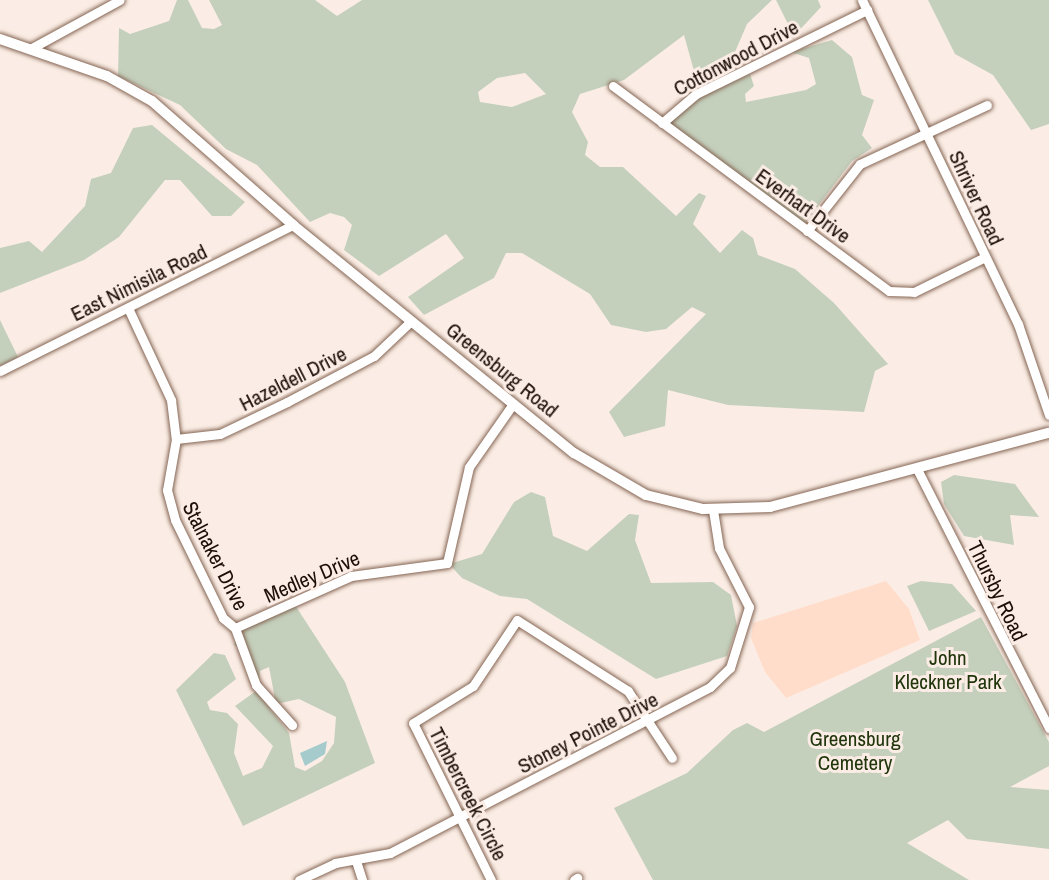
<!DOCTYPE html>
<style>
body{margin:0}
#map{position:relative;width:1049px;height:880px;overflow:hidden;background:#fbede5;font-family:"Archivo Narrow",sans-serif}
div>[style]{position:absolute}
.built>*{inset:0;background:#ffddca}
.green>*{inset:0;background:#c4d0bc}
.water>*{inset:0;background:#a5cbcd}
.roads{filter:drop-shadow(0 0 2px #846553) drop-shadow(0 0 2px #846553)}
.minor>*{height:9px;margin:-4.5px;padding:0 4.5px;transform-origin:4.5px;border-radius:4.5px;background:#fff}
.major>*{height:10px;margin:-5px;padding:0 5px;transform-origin:5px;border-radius:5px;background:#fff}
span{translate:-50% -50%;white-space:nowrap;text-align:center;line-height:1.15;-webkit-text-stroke:6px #fbede5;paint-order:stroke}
.street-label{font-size:21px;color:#1b0f08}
.park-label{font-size:21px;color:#20350b}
</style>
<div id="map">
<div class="built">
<i style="clip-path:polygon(886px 581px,909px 609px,920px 640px,786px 698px,765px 672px,751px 638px,753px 623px)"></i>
</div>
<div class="green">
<i style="clip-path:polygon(evenodd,177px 0,188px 0,202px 28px,214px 29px,222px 25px,209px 0,315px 0,337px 16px,362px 0,772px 0,747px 24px,726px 73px,699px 89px,684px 35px,624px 80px,580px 94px,572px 112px,588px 142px,585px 155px,600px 167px,623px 167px,676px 216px,699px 193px,706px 196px,693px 224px,720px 253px,742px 230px,753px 238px,758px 255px,795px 269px,834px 303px,888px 364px,875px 371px,864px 412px,728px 405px,668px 390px,665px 426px,624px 437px,609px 412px,706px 314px,692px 307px,666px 329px,646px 332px,611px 325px,590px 294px,522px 253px,506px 253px,494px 278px,424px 315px,408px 297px,464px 258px,446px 234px,379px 276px,344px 250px,352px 225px,344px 217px,330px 213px,310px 222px,257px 165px,226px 149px,180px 105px,118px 76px,119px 28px,130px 34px,169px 21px,177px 0,525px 73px,546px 94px,512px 107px,480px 102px,478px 92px,497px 78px,525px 73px)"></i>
<i style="clip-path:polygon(776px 0,818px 0,821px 7px,794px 36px)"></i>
<i style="clip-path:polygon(928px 0,1049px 0,1049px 124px,1031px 130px,993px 75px,955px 54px)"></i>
<i style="clip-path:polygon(832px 40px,852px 57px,862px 95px,874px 100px,862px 135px,872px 148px,852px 161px,805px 223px,668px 124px,695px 100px,750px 74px,754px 86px,745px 94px,746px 102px,806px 90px,816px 84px,809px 58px,791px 52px)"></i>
<i style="clip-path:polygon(152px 125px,245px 202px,231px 216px,212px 216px,180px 180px,165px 180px,119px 237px,84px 260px,0 293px,0 248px,29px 241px,42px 252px,85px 206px,91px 179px,111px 173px,133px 128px)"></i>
<i style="clip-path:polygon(0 320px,18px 357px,0 366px)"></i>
<i style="clip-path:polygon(954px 475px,1015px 484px,1039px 517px,1010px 515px,1014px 545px,964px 536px,944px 504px,941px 482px)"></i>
<i style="clip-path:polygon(531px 492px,545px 497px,553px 536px,587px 551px,629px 514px,639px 515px,635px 540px,651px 583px,713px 582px,731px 595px,737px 626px,727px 656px,656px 679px,527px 599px,500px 596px,462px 578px,449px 564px,482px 554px,514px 502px)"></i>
<i style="clip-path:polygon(921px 581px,952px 584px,976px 611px,929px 631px,907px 586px)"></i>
<i style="clip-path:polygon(295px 605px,345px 682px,375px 763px,243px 826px,176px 690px,214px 653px,225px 655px,236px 679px,207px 702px,210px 710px,227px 713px,238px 724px,234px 753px,243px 776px,262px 768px,273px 746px,235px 706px,256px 691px,289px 733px,295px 767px,305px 771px,322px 761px,334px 743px,336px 717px,299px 699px,276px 704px,269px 667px,260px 671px,259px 684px,249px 652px,234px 645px,242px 629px)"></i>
<i style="clip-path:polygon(981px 617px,1049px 742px,1049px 766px,1010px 787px,1049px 790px,1049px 849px,967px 839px,948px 820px,907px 843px,969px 880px,653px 880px,614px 808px,687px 773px,733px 730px,747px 723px,764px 732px)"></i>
</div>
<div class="water">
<i style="clip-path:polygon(327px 741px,325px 754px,305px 766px,300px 753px)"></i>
</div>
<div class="roads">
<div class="minor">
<i style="left:862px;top:0;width:360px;rotate:64.3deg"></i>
<i style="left:1018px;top:324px;width:96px;rotate:71.2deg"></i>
<i style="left:30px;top:49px;width:102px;rotate:-28.6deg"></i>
<i style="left:613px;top:86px;width:344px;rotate:36.6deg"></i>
<i style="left:889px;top:291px;width:25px;rotate:2deg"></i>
<i style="left:914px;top:292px;width:79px;rotate:-26.2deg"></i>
<i style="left:662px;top:123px;width:45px;rotate:-40.5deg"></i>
<i style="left:696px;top:94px;width:191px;rotate:-26.2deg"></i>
<i style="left:807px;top:231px;width:85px;rotate:-51.7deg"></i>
<i style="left:860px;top:164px;width:140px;rotate:-24.9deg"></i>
<i style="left:128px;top:308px;width:102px;rotate:64.9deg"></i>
<i style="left:171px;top:400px;width:39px;rotate:83deg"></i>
<i style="left:176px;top:439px;width:52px;rotate:100deg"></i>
<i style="left:167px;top:490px;width:31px;rotate:75deg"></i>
<i style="left:175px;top:520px;width:109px;rotate:63.9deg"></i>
<i style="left:223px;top:618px;width:16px;rotate:40deg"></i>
<i style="left:235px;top:628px;width:61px;rotate:69.8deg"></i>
<i style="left:256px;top:685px;width:54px;rotate:48deg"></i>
<i style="left:0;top:371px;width:327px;rotate:-26.5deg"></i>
<i style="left:176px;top:439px;width:44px;rotate:-6.5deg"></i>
<i style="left:220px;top:434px;width:74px;rotate:-25.5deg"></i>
<i style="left:287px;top:402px;width:98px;rotate:-27.9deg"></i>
<i style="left:374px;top:356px;width:51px;rotate:-43.4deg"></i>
<i style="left:917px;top:469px;width:291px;rotate:63deg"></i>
<i style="left:235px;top:628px;width:127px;rotate:-24.1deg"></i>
<i style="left:351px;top:576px;width:97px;rotate:-7.7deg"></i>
<i style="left:447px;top:563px;width:98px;rotate:-77.1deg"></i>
<i style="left:469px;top:467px;width:77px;rotate:-55.1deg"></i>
<i style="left:356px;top:861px;width:20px;rotate:72deg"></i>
<i style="left:299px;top:880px;width:40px;rotate:-25deg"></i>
<i style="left:335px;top:863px;width:56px;rotate:-10.3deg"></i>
<i style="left:390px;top:853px;width:360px;rotate:-27.4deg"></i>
<i style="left:710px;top:687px;width:28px;rotate:-44deg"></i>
<i style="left:730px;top:668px;width:64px;rotate:-72.7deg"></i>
<i style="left:749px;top:607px;width:66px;rotate:-117deg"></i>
<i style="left:719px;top:548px;width:38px;rotate:-99deg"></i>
<i style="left:491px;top:880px;width:175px;rotate:-116.4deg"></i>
<i style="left:413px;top:723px;width:70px;rotate:-31.7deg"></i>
<i style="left:473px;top:686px;width:79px;rotate:-56.3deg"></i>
<i style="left:517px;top:620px;width:132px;rotate:32.6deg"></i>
<i style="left:628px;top:691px;width:80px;rotate:56.7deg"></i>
<i style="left:574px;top:880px;width:4px;rotate:-34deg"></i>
</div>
<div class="major">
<i style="left:0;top:39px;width:113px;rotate:19.1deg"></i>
<i style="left:107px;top:76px;width:51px;rotate:29.1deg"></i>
<i style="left:152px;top:101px;width:188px;rotate:41.3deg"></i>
<i style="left:293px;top:225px;width:362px;rotate:39.1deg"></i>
<i style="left:574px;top:453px;width:83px;rotate:30.3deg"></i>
<i style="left:646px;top:495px;width:59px;rotate:13.8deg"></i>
<i style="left:703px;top:509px;width:67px;rotate:-1.7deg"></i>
<i style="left:770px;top:507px;width:289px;rotate:-14.9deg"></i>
</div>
</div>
<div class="street-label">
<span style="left:736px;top:58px;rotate:-28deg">Cottonwood Drive</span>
<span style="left:976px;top:198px;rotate:65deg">Shriver Road</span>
<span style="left:803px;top:206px;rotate:36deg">Everhart Drive</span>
<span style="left:139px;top:283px;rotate:-26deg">East Nimisila Road</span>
<span style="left:502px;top:370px;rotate:39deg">Greensburg Road</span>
<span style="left:293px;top:379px;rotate:-27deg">Hazeldell Drive</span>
<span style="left:215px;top:556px;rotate:63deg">Stalnaker Drive</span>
<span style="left:312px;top:577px;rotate:-23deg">Medley Drive</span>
<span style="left:997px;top:591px;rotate:64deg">Thursby Road</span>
<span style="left:588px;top:733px;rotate:-27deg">Stoney Pointe Drive</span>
<span style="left:468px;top:794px;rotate:63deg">Timbercreek Circle</span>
</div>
<div class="park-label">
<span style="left:948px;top:670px">John<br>Kleckner Park</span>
<span style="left:855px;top:751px">Greensburg<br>Cemetery</span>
</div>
</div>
